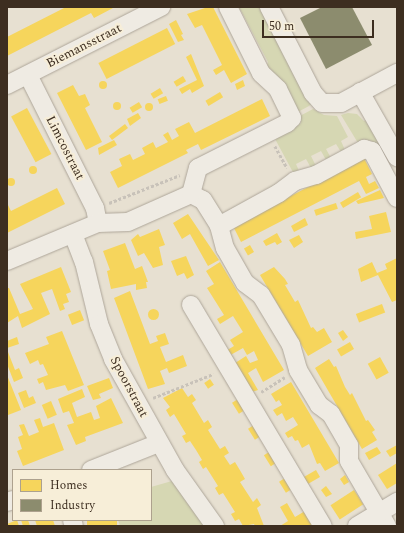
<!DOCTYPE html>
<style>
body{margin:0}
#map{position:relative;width:404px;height:533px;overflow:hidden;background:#e7e0d1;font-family:Spectral,serif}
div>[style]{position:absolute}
.green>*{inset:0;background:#d6d7b3}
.homes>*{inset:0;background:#f6d55c;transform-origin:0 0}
.round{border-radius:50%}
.industry>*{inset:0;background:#8c8c6e}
.path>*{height:2.5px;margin-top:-1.25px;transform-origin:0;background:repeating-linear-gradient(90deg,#c8c2b9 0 3px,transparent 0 5px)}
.roads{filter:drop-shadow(0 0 1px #ada599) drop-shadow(0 0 1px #ada599)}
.minor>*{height:18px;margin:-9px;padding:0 9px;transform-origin:9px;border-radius:9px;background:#efebe3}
span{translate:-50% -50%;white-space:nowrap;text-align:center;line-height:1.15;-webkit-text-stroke:4px #f7eed8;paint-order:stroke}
.street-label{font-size:13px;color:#3d2e20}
.frame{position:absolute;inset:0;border:8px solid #3d2e20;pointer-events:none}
.legend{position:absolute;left:12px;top:469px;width:140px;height:52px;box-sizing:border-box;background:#f7eed8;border:1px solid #ada18e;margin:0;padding:5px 7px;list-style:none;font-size:12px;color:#3d2e20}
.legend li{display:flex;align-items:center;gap:8px;height:20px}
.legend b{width:20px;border:1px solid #ada18e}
.scale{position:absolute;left:262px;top:20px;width:112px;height:18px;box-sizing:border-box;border:2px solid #3d2e20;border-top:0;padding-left:5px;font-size:12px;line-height:14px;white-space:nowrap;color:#3d2e20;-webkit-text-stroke:3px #f7eed8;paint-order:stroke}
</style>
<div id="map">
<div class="green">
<i style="clip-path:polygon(239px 7px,261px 7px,312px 103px,309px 106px,296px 113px,266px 68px,268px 62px)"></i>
<i style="clip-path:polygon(313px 109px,324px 115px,337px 116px,348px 137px,341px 141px,345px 150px,341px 152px,336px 144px,326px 149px,331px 158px,326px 160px,321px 151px,311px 156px,316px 166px,311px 168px,306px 159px,296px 164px,300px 173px,295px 176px,274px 137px,301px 123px,298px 117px)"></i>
<i style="clip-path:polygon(348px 113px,357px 114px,364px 121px,368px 119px,384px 148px,379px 151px,375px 143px,369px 140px,358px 143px,341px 115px)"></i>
<i style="clip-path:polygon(179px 479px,213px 526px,120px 526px,118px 520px,151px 520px,151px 487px)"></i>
</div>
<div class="homes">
<i style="clip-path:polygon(66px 7px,113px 8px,94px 18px,91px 13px,7px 56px,7px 37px)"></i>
<i style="clip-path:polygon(208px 7px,213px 7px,247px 74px,231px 83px,224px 70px,216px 75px,213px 70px,222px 65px,202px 25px,195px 28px,187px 14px)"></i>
<i style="clip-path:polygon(176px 20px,183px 34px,181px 35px,184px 40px,178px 42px,169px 24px)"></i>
<i style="left:167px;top:28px;width:18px;height:77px;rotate:63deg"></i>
<i style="clip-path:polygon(191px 54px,204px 86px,192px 93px,190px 89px,182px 94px,179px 89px,197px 80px,186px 57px)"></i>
<i style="left:183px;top:76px;width:6px;height:11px;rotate:59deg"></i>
<i style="clip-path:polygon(243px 80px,245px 86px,237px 90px,235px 84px)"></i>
<i class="round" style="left:99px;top:81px;width:8px;height:8px"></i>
<i style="clip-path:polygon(73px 85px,79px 96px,85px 94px,90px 105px,85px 108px,102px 142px,86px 150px,57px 93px)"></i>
<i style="left:160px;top:88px;width:6px;height:11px;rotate:59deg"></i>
<i style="left:220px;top:92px;width:6px;height:17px;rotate:59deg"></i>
<i style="left:166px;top:96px;width:5px;height:9px;rotate:68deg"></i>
<i style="clip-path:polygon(262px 99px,270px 116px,201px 150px,198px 144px,186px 150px,188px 153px,118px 188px,110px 172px,122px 166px,119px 159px,130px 154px,133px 160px,145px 154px,142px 148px,153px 142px,156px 148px,168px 142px,163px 135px,168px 132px,172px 140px,179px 136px,175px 129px,189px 122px,195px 133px)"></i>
<i class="round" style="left:113px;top:102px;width:8px;height:8px"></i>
<i style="left:139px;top:102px;width:6px;height:11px;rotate:59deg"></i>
<i class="round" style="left:145px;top:103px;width:8px;height:8px"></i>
<i style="left:27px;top:108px;width:52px;height:18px;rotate:62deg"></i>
<i style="clip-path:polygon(138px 113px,141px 118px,130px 126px,127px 119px)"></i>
<i style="left:125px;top:124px;width:5px;height:20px;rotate:53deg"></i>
<i style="clip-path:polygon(114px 140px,117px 145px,99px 155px,98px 148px)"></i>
<i style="clip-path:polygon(364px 158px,372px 174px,366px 177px,369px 184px,375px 181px,379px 188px,366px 194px,359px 181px,241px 242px,233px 226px)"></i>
<i class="round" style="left:29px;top:166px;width:8px;height:8px"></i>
<i class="round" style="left:7px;top:178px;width:8px;height:8px"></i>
<i style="clip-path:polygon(57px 188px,65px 204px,7px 233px,7px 203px,11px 211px)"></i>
<i style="clip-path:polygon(380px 190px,384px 198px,358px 204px,356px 201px)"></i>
<i style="left:358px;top:192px;width:6px;height:21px;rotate:59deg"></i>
<i style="left:336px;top:203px;width:6px;height:23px;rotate:72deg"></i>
<i style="clip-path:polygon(386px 212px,391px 232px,356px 239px,355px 232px,372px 229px,369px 216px)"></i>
<i style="clip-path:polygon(188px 214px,219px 260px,208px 266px,190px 234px,182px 239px,173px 223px)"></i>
<i style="clip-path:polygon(305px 218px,308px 225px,294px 232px,291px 226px)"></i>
<i style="clip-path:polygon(159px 229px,165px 245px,159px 247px,163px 265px,153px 268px,144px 253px,138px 256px,131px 240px,138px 234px,140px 237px)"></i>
<i style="clip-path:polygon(277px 233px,282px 242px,277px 245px,275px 242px,266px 246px,263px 241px)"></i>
<i style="clip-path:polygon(299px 235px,303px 242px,294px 248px,289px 240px)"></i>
<i style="clip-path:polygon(125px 243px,135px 269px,142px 266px,148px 282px,146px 282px,147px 288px,136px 290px,136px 284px,111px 289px,107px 271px,110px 270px,103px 251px)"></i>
<i style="left:250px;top:245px;width:8px;height:7px;rotate:60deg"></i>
<i style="clip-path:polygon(186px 256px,194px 275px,187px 279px,184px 273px,177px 276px,171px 261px)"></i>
<i style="clip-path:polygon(397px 258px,397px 300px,392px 302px,378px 275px,361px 282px,358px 269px,372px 262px,377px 273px,387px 269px,385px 264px)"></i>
<i style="clip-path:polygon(220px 262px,284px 370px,263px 382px,256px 368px,248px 373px,258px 390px,255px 391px,248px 392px,232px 365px,246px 356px,250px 363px,258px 360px,254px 351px,247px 355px,243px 348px,227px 357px,224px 352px,234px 346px,230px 340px,243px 332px,233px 316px,220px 324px,217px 319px,224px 315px,207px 288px,214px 284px,206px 271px)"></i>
<i style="clip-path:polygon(61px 267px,71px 292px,66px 294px,69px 302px,63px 304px,65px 309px,60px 311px,52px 289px,41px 293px,50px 314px,22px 328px,18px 316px,7px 323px,7px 288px,9px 288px,20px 314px,33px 309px,20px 284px)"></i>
<i style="clip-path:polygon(274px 267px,285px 279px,288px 284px,285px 285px,295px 302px,298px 300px,311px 328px,313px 327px,317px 332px,324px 328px,332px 342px,308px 356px,260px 275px)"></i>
<i style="clip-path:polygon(130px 291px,150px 344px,158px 341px,156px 336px,165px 333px,169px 344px,160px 347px,166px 362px,183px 355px,187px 366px,169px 373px,167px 368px,160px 371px,165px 384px,148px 389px,114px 298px)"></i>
<i style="left:382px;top:304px;width:9px;height:28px;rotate:69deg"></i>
<i class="round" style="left:147.5px;top:308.5px;width:11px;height:11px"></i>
<i style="left:80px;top:310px;width:11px;height:13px;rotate:68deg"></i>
<i style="clip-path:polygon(343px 330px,348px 337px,343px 341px,338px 333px)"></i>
<i style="clip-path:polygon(62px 331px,84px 385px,68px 391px,65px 385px,46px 390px,43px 382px,39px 384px,37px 379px,48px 375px,43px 364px,40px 365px,38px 360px,30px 364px,25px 353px,49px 344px,46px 337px)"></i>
<i style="clip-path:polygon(17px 337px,19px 344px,7px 348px,7px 341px)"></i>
<i style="left:350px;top:342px;width:8px;height:15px;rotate:60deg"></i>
<i style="clip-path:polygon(8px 352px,15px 370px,19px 368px,23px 378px,14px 382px,7px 364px)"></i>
<i style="left:380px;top:357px;width:18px;height:14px;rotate:61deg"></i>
<i style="clip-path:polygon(329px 359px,334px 367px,336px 366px,345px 387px,350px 395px,352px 393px,366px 421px,368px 420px,375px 430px,372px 432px,377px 440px,362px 449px,315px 368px)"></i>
<i style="clip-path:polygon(7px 375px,21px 410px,8px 415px,7px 412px)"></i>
<i style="clip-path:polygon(109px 378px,113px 388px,99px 394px,101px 398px,93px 400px,87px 386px)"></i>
<i style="left:210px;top:379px;width:7px;height:7px;rotate:56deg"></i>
<i style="clip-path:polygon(291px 382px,339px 463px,325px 471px,320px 463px,317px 464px,309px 444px,302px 448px,298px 440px,295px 441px,292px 436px,288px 438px,285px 433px,298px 425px,293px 417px,286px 421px,282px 413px,277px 416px,273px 410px,282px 405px,279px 400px,276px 402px,271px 394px)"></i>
<i style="clip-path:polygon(182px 388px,188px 397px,192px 394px,196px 400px,192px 403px,204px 423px,208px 420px,212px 427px,208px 430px,220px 449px,225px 446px,229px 453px,224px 456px,230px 465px,235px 462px,241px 472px,245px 479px,240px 482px,253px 502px,257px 498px,261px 505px,257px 508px,264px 526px,255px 526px,254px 524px,243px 526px,239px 519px,235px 521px,231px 514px,235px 512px,223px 493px,219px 495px,215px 488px,218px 486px,206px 467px,203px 469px,199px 462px,202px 460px,196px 450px,190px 441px,186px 443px,182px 436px,186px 434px,174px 414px,170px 417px,166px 410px,170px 407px,163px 398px)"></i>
<i style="clip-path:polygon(82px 389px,85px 397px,72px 403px,77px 417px,91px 412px,94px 420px,100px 418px,96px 406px,111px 398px,123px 423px,85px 437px,86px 441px,76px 445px,67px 425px,74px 423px,69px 411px,63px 413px,58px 399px)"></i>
<i style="clip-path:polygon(26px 390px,29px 398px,33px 396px,36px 403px,24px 408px,18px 393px)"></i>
<i style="left:238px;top:399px;width:13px;height:7px;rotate:58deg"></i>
<i style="left:51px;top:401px;width:15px;height:10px;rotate:67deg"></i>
<i style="clip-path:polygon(40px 418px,43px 427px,54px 423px,64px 450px,23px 466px,17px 451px,22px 449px,18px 437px,23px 435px,19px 425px,24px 424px,29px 436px,39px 432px,34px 420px)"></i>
<i style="left:254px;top:425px;width:13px;height:7px;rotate:58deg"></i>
<i style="clip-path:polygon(397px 445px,397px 453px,390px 457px,386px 451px)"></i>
<i style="clip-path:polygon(377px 447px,381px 453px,369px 460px,365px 453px)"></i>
<i style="left:269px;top:452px;width:13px;height:6px;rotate:58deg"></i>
<i style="clip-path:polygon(397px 463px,397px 483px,387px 489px,378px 475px)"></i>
<i style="left:316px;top:470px;width:8px;height:14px;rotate:60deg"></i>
<i style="clip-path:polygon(345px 475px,349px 482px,344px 485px,340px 479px)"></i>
<i style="left:285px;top:478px;width:13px;height:7px;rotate:58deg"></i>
<i style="clip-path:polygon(326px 486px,332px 494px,326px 497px,321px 490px)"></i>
<i style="left:354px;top:490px;width:17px;height:28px;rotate:57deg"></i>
<i style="clip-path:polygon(287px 503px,295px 517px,305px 511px,314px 526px,280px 526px,288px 521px,280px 507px)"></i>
<i style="clip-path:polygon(17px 520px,19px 526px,7px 526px,7px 524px)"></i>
<i style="clip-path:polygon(21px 520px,28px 520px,30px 526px,23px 526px)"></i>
<i style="clip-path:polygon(35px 520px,53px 520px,55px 526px,37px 526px)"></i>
<i style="left:87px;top:520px;width:30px;height:6px"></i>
</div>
<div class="industry">
<i style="clip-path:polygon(322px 7px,352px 7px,372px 45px,326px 69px,300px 18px)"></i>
</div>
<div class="path">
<i style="left:275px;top:146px;width:25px;rotate:61deg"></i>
<i style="left:109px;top:203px;width:76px;rotate:-21.5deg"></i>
<i style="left:261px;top:392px;width:28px;rotate:-32deg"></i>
<i style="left:153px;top:398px;width:65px;rotate:-21.8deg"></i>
</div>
<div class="roads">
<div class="minor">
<i style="left:269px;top:7px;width:97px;rotate:62.9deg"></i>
<i style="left:313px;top:93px;width:13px;rotate:48deg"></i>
<i style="left:322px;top:103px;width:19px"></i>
<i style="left:341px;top:103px;width:64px;rotate:-28.2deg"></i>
<i style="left:28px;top:75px;width:149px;rotate:63.3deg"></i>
<i style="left:95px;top:208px;width:15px;rotate:79deg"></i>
<i style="left:7px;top:85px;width:173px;rotate:-26.9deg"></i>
<i style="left:360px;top:92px;width:75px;rotate:60.4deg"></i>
<i style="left:191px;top:194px;width:13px;rotate:27deg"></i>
<i style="left:203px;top:200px;width:31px;rotate:58deg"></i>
<i style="left:219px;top:226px;width:23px;rotate:75deg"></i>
<i style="left:225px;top:248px;width:40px;rotate:60.3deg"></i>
<i style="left:245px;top:283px;width:20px;rotate:37deg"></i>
<i style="left:261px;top:295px;width:58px;rotate:59deg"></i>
<i style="left:291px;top:345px;width:26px;rotate:74deg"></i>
<i style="left:298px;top:370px;width:41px;rotate:59deg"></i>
<i style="left:319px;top:405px;width:15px;rotate:37deg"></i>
<i style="left:331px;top:414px;width:36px;rotate:60deg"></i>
<i style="left:349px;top:445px;width:16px;rotate:90deg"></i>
<i style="left:349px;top:461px;width:75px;rotate:59.7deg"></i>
<i style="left:219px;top:226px;width:68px;rotate:-28.8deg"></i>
<i style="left:279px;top:193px;width:20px;rotate:-37deg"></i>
<i style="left:295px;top:181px;width:22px;rotate:-16deg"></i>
<i style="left:316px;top:175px;width:55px;rotate:-28.4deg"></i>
<i style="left:364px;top:149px;width:8px;rotate:14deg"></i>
<i style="left:372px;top:151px;width:53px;rotate:62deg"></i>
<i style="left:73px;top:234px;width:30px;rotate:69deg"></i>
<i style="left:84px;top:262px;width:64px;rotate:76.4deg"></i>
<i style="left:99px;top:324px;width:38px;rotate:68deg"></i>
<i style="left:113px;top:359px;width:127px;rotate:60.8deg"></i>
<i style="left:175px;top:470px;width:69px;rotate:54.5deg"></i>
<i style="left:7px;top:261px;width:99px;rotate:-22.7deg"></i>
<i style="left:98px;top:223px;width:30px;rotate:-2deg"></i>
<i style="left:128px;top:222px;width:69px;rotate:-24deg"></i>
<i style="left:191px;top:194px;width:27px;rotate:-75deg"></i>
<i style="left:198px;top:168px;width:100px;rotate:-26.8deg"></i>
<i style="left:287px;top:123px;width:7px;rotate:-45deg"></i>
<i style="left:292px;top:118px;width:32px;rotate:-116deg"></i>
<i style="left:278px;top:89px;width:23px;rotate:-137deg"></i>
<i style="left:261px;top:73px;width:74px;rotate:-116.6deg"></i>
<i style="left:191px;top:305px;width:257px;rotate:59.2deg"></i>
<i style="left:91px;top:470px;width:73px;rotate:-21.7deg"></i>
<i style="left:7px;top:502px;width:6px;rotate:-18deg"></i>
<i style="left:72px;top:520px;width:6px;rotate:72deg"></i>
<i style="left:357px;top:526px;width:47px;rotate:-31deg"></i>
</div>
</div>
<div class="street-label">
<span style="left:84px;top:46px;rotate:-27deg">Biemansstraat</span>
<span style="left:65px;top:148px;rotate:63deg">Limcostraat</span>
<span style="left:129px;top:387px;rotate:62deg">Spoorstraat</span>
</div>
<div class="frame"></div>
<ul class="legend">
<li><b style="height:11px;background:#f6d55c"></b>Homes</li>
<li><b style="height:11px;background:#8c8c6e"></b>Industry</li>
</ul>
<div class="scale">50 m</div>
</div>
